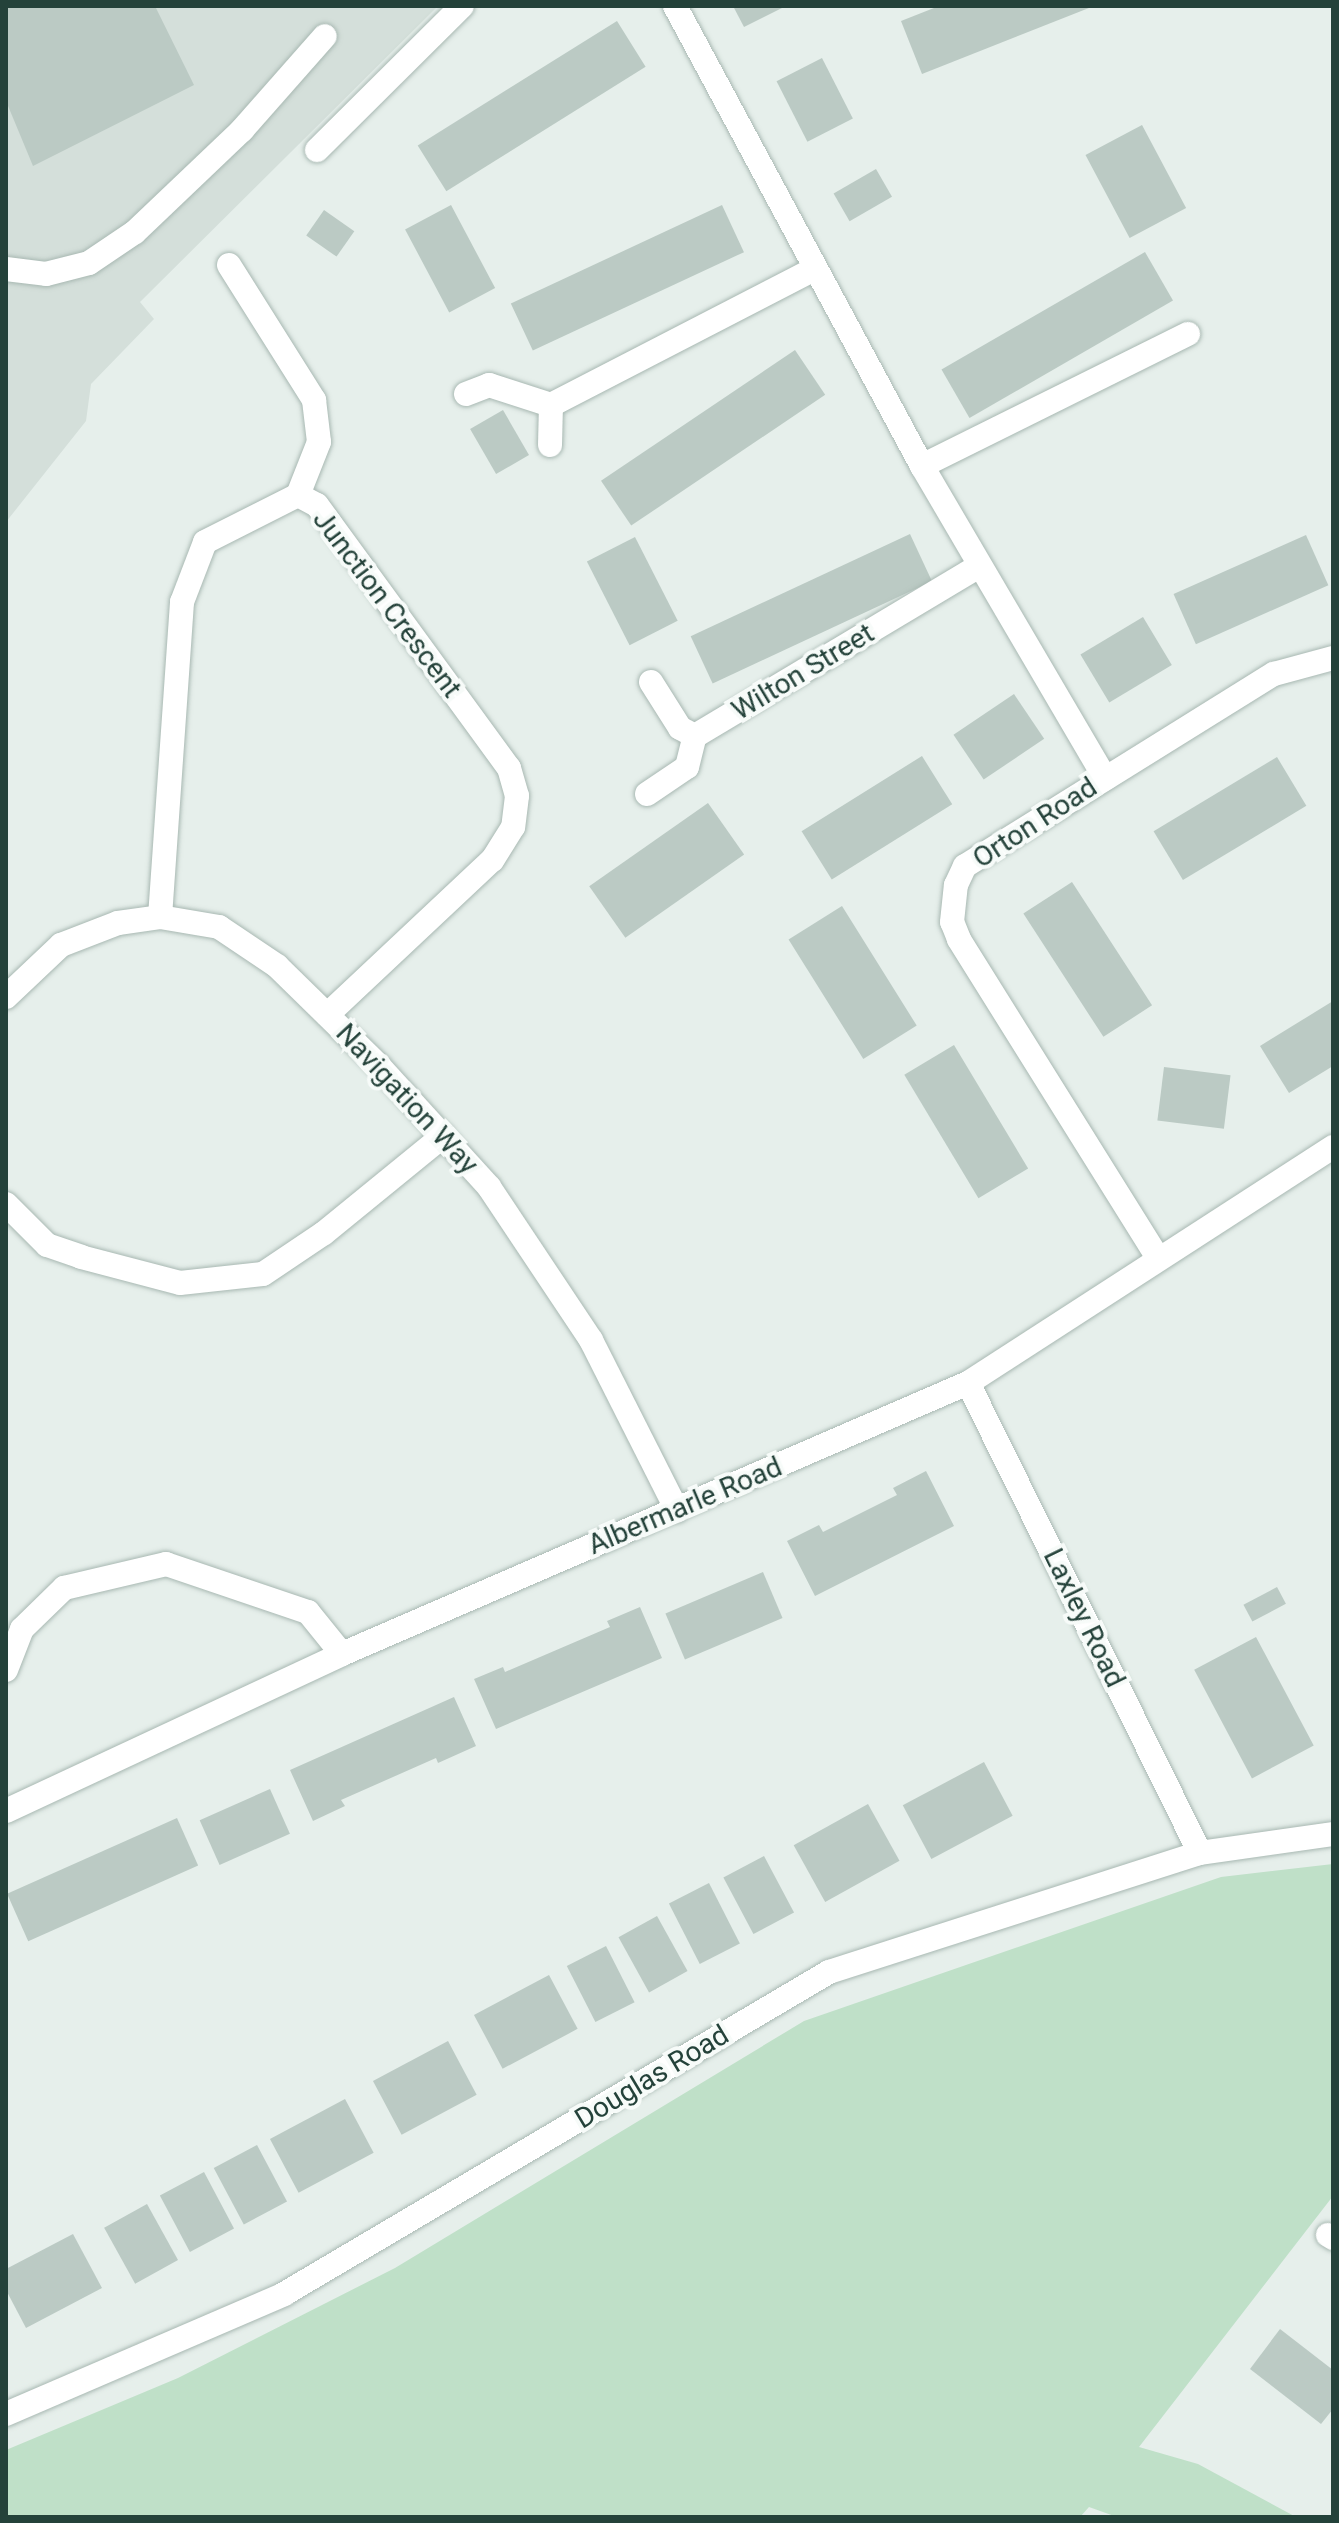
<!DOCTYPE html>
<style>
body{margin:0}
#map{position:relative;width:1339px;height:2523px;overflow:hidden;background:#e6efeb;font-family:Roboto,sans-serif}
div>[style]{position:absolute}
.built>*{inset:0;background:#d4dfda}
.green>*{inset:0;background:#bfe0c8}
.building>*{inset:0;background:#bbcac4;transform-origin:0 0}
.roads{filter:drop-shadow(0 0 2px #a8b8b2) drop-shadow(0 0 2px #a8b8b2)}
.minor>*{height:24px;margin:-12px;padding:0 12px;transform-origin:12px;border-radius:12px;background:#fff}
span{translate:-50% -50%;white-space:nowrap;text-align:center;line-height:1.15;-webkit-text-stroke:8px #f7fbf9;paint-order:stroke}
.street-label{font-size:28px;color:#24423a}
.frame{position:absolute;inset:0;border:8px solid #24423a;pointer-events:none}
</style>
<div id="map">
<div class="built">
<i style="clip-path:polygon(6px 6px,438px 6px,140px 302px,154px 319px,91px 384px,86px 421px,6px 522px)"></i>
</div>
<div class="green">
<i style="clip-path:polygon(1333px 1864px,1333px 2196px,1139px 2447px,1198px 2464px,1296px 2517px,1117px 2517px,1089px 2507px,1080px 2517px,6px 2517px,6px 2450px,178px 2378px,395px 2268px,804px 2021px,1221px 1877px)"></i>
</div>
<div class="building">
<i style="clip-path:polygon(6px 6px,155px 6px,194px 85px,33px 166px,6px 101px)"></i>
<i style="clip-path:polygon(733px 6px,786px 6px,744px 27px)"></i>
<i style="clip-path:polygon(939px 6px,1094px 6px,922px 74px,901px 21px)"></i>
<i style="left:617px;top:21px;width:54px;height:235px;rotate:58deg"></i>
<i style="left:822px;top:58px;width:68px;height:51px;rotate:63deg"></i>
<i style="left:1142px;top:125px;width:94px;height:64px;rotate:62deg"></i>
<i style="left:876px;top:169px;width:32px;height:49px;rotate:60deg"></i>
<i style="left:451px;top:205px;width:94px;height:52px;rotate:62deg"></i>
<i style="left:722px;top:205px;width:52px;height:233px;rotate:65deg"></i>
<i style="left:324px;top:210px;width:37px;height:31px;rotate:35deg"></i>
<i style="left:1145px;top:252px;width:56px;height:235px;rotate:60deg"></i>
<i style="left:795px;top:350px;width:54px;height:234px;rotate:56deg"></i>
<i style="left:503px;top:410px;width:52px;height:38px;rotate:60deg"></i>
<i style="left:910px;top:534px;width:52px;height:242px;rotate:65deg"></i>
<i style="left:1306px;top:535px;width:55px;height:145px;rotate:66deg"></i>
<i style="left:635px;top:537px;width:94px;height:54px;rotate:63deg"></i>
<i style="left:1143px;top:617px;width:56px;height:73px;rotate:59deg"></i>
<i style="left:1014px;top:694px;width:54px;height:73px;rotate:56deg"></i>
<i style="left:922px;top:756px;width:57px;height:142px;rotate:58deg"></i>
<i style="left:1277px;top:757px;width:57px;height:144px;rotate:59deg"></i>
<i style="left:708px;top:803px;width:63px;height:145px;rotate:55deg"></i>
<i style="left:1072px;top:882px;width:147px;height:58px;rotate:57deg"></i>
<i style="left:842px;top:906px;width:141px;height:63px;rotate:58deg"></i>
<i style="clip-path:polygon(1333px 1001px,1333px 1066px,1289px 1093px,1260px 1046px)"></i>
<i style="left:954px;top:1045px;width:144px;height:58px;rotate:59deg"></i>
<i style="left:1164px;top:1067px;width:67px;height:54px;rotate:7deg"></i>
<i style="clip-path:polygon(926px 1471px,954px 1526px,815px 1596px,787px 1541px,819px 1525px,823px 1532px,897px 1495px,893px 1488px)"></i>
<i style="left:763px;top:1572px;width:50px;height:106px;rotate:67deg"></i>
<i style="left:1277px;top:1587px;width:19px;height:38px;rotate:62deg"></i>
<i style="clip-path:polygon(640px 1607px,662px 1658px,496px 1729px,474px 1679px,503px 1667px,505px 1672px,610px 1627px,607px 1621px)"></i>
<i style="left:1256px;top:1637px;width:123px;height:70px;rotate:62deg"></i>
<i style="clip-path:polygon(454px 1697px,476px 1746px,438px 1763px,436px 1758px,341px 1800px,345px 1806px,313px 1821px,290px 1770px)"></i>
<i style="left:984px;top:1762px;width:61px;height:92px;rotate:62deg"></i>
<i style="left:270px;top:1789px;width:49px;height:77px;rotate:66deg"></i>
<i style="left:868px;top:1804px;width:65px;height:85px;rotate:61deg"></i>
<i style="left:177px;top:1818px;width:52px;height:186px;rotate:66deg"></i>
<i style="left:764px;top:1856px;width:64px;height:46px;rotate:62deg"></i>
<i style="left:709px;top:1883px;width:68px;height:45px;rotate:63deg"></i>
<i style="left:657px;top:1916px;width:63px;height:44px;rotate:61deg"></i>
<i style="left:606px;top:1946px;width:63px;height:44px;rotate:63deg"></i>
<i style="left:549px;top:1975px;width:61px;height:85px;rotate:62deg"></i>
<i style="left:448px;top:2041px;width:61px;height:85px;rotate:62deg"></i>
<i style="left:345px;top:2099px;width:61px;height:85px;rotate:62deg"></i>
<i style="left:257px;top:2145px;width:64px;height:49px;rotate:62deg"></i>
<i style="left:204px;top:2172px;width:64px;height:50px;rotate:62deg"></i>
<i style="left:147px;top:2204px;width:64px;height:49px;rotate:61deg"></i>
<i style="clip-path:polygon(73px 2234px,102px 2288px,26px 2328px,6px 2290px,6px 2269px)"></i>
<i style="clip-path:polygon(1280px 2329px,1333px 2370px,1333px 2409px,1321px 2424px,1250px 2369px)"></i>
</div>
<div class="roads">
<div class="minor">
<i style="left:675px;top:6px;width:522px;rotate:61.77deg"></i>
<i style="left:922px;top:466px;width:362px;rotate:59.6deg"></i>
<i style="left:317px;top:150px;width:204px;rotate:-44.8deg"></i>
<i style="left:229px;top:265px;width:160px;rotate:57.8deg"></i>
<i style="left:314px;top:400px;width:42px;rotate:83.2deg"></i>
<i style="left:319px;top:442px;width:57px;rotate:111.6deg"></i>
<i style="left:6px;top:269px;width:40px;rotate:7.1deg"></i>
<i style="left:46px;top:274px;width:44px;rotate:-14.3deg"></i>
<i style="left:89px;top:263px;width:55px;rotate:-34deg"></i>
<i style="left:135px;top:232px;width:148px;rotate:-43.6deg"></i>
<i style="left:242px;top:130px;width:125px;rotate:-48.6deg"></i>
<i style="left:466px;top:394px;width:25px;rotate:-21deg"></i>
<i style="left:489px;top:385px;width:65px;rotate:17.9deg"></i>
<i style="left:551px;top:405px;width:295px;rotate:-27.3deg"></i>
<i style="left:550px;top:445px;width:40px;rotate:-88.6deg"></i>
<i style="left:922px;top:466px;width:297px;rotate:-26.4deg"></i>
<i style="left:651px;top:682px;width:54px;rotate:57.8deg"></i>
<i style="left:680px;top:728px;width:17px;rotate:28deg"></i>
<i style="left:647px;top:794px;width:48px;rotate:-34deg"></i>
<i style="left:687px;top:767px;width:32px;rotate:-76deg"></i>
<i style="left:695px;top:736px;width:331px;rotate:-30.9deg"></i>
<i style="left:160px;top:917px;width:316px;rotate:-86deg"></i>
<i style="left:182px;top:602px;width:64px;rotate:-69deg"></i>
<i style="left:205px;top:542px;width:104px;rotate:-26.8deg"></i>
<i style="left:298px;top:495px;width:21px;rotate:28deg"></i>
<i style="left:317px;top:505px;width:326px;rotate:53.9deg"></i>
<i style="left:509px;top:768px;width:29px;rotate:74deg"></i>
<i style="left:517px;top:796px;width:31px;rotate:97deg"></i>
<i style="left:513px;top:827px;width:39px;rotate:122deg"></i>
<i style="left:492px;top:860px;width:226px;rotate:136.8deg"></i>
<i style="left:6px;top:997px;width:76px;rotate:-43.4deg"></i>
<i style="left:61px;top:945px;width:61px;rotate:-21.1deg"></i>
<i style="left:118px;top:923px;width:42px;rotate:-8.1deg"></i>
<i style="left:160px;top:917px;width:60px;rotate:9.6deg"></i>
<i style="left:219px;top:927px;width:70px;rotate:33.9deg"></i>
<i style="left:277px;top:966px;width:143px;rotate:44.4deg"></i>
<i style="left:379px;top:1066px;width:164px;rotate:47.7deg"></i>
<i style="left:489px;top:1187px;width:184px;rotate:56.3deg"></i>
<i style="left:591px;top:1340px;width:191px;rotate:63.2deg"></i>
<i style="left:6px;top:1204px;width:58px;rotate:45deg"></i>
<i style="left:47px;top:1245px;width:36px;rotate:19deg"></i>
<i style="left:81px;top:1257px;width:102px;rotate:14.7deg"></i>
<i style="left:180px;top:1283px;width:83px;rotate:-6.2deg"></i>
<i style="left:263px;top:1274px;width:73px;rotate:-33.9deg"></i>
<i style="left:324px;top:1233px;width:154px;rotate:-39.2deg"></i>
<i style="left:1158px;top:1258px;width:376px;rotate:-122deg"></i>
<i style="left:959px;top:939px;width:18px;rotate:-112deg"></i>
<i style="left:952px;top:922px;width:37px;rotate:-84deg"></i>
<i style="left:956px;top:885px;width:21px;rotate:-65deg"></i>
<i style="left:965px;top:866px;width:364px;rotate:-31.9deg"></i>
<i style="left:1274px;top:674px;width:61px;rotate:-15.2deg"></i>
<i style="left:968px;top:1383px;width:524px;rotate:63.73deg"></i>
<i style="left:6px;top:1670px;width:44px;rotate:-68.7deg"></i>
<i style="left:22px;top:1629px;width:59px;rotate:-44.3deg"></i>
<i style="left:64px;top:1588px;width:105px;rotate:-13.2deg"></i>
<i style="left:166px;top:1564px;width:150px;rotate:18.7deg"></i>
<i style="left:308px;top:1612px;width:54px;rotate:51deg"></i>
<i style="left:6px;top:1811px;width:371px;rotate:-25deg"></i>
<i style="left:342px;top:1654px;width:682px;rotate:-23.41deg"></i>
<i style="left:968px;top:1383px;width:435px;rotate:-32.9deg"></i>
<i style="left:1328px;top:2235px;width:6px;rotate:31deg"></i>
<i style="left:6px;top:2414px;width:303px;rotate:-23.3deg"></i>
<i style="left:284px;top:2294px;width:633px;rotate:-30.58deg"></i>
<i style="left:829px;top:1972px;width:390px;rotate:-17.8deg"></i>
<i style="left:1200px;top:1853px;width:134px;rotate:-8.1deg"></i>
</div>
</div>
<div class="street-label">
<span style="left:387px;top:604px;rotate:53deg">Junction Crescent</span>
<span style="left:803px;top:672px;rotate:-31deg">Wilton Street</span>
<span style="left:1035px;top:823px;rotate:-33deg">Orton Road</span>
<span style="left:407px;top:1099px;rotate:47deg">Navigation Way</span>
<span style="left:685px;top:1506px;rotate:-23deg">Albermarle Road</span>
<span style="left:1084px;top:1618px;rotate:64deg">Laxley Road</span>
<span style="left:652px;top:2077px;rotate:-31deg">Douglas Road</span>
</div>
<div class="frame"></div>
</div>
